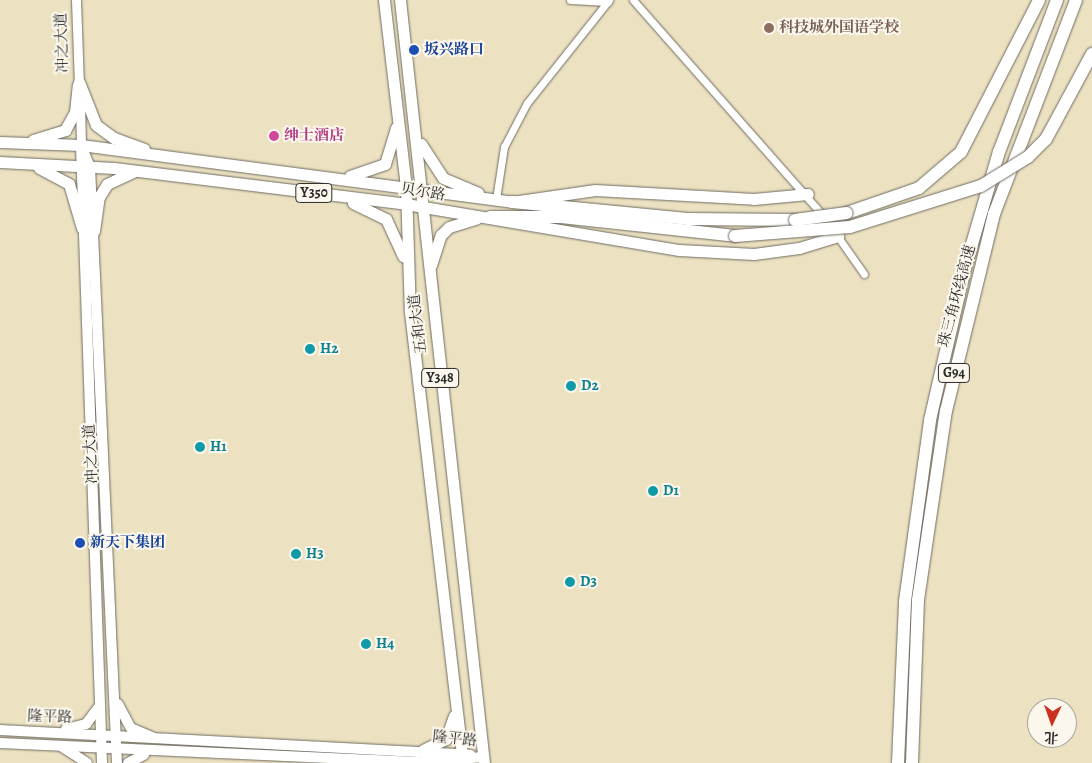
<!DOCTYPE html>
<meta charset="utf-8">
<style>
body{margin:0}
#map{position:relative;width:1092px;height:763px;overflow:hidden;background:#ece2c2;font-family:Alegreya,"Noto Serif SC",serif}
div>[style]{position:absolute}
.roads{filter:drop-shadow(0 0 1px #6f6b60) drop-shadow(0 0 1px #6f6b60)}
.minor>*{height:7px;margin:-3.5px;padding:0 3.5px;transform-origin:3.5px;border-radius:3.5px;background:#fff}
.tertiary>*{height:9px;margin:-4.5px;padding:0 4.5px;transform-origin:4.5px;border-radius:4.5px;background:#fff}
.secondary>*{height:10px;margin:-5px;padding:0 5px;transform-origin:5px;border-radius:5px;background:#fff}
.primary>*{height:11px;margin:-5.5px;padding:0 5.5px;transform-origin:5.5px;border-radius:5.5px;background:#fff}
.motorway>*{height:12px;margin:-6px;padding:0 6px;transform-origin:6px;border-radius:6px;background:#fff}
.bridges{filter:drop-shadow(0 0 1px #6f6b60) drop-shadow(0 0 1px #6f6b60)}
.motorway-bridge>*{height:12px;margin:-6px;padding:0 6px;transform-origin:6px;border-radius:6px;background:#fff}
.dots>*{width:14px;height:14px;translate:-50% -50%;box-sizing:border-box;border:2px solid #fbf7ec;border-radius:50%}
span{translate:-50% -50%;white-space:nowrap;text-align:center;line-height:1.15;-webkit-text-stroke:4px #fbf7ec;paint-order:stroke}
.shield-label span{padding:1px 4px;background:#fbf7ec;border:1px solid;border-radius:4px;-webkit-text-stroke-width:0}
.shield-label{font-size:14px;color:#2b2b2b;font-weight:700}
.education-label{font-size:15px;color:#785e54;font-weight:700}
.left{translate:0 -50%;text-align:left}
.street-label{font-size:15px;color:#2b2b2b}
.transit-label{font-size:15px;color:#164399;font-weight:700}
.hotel-label{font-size:15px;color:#b23c85;font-weight:700}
.culture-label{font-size:15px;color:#0d838f;font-weight:700}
.north{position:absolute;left:1027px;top:698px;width:50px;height:50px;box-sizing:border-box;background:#fbf7ec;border:1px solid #a8a59f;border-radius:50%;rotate:183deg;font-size:14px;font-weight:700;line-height:20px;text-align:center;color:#2b2b2b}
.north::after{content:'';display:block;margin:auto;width:18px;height:22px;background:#c8321e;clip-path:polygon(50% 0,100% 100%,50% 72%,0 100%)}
</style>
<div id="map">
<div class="roads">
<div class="minor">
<i style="left:570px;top:0;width:38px;rotate:3deg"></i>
<i style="left:633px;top:0;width:289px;rotate:48.6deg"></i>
<i style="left:496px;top:199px;width:53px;rotate:-81.3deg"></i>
<i style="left:504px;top:147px;width:50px;rotate:-62.4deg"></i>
<i style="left:527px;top:103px;width:132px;rotate:-51.5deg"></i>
<i style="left:836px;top:234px;width:49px;rotate:55deg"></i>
</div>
<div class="tertiary">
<i style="left:76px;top:0;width:87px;rotate:88deg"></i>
<i style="left:80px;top:103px;width:42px;rotate:88.6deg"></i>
</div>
<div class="secondary">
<i style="left:81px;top:145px;width:24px;rotate:68deg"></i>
<i style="left:90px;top:167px;width:597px;rotate:87.41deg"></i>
<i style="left:81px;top:146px;width:617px;rotate:88.05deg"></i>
<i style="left:118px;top:704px;width:27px;rotate:62deg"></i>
<i style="left:131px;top:728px;width:23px;rotate:23deg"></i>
<i style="left:66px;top:729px;width:21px;rotate:-14deg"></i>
<i style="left:86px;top:724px;width:21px;rotate:-53deg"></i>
<i style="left:0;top:730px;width:471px;rotate:3deg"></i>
<i style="left:0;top:743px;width:423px;rotate:2.6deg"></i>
<i style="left:423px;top:762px;width:60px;rotate:-4.8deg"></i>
<i style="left:61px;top:746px;width:31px;rotate:33deg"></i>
<i style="left:128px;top:763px;width:18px;rotate:-27deg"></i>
</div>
<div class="primary">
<i style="left:384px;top:0;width:189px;rotate:83.3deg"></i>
<i style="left:406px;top:188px;width:124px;rotate:88.2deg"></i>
<i style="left:410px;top:312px;width:454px;rotate:83.3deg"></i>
<i style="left:400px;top:0;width:768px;rotate:83.72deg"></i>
<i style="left:79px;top:82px;width:46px;rotate:68.4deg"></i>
<i style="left:96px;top:125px;width:22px;rotate:36deg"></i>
<i style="left:114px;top:138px;width:32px;rotate:20deg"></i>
<i style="left:33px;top:140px;width:34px;rotate:-17deg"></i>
<i style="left:65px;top:130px;width:21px;rotate:-61deg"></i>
<i style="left:75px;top:112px;width:27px;rotate:-84deg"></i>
<i style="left:0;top:142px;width:81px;rotate:2.1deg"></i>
<i style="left:81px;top:145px;width:435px;rotate:7.5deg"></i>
<i style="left:512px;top:202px;width:84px;rotate:-8.2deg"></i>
<i style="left:595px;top:190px;width:159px;rotate:3.2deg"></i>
<i style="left:754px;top:199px;width:54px;rotate:-5.3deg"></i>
<i style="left:421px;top:144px;width:40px;rotate:57.1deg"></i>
<i style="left:443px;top:178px;width:38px;rotate:23deg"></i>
<i style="left:0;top:162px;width:114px;rotate:3deg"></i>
<i style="left:114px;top:168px;width:294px;rotate:7deg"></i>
<i style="left:406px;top:204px;width:277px;rotate:9.6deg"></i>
<i style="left:679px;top:250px;width:75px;rotate:3.1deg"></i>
<i style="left:754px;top:254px;width:45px;rotate:-7.6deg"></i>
<i style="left:799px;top:248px;width:41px;rotate:-17.1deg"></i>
<i style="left:39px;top:168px;width:34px;rotate:28deg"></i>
<i style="left:69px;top:184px;width:46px;rotate:73.5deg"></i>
<i style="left:350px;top:176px;width:37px;rotate:-19deg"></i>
<i style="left:385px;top:164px;width:38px;rotate:-73deg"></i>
<i style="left:353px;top:203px;width:37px;rotate:26deg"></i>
<i style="left:386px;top:219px;width:41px;rotate:65.3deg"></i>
<i style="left:94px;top:231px;width:34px;rotate:-82deg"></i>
<i style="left:99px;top:197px;width:15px;rotate:-58deg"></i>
<i style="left:107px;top:184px;width:29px;rotate:-25deg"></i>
<i style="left:431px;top:265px;width:32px;rotate:-72deg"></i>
<i style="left:441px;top:235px;width:11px;rotate:-45deg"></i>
<i style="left:449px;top:227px;width:28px;rotate:-17deg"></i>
<i style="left:423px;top:750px;width:25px;rotate:-26deg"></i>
<i style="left:446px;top:739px;width:24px;rotate:-71deg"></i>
<i style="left:423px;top:762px;width:1px;rotate:45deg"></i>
</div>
<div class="motorway">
<i style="left:512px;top:202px;width:176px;rotate:5.5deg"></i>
<i style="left:687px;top:219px;width:108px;rotate:0.5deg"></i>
<i style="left:847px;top:213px;width:76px;rotate:-19.1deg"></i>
<i style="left:919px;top:188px;width:55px;rotate:-40.6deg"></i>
<i style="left:961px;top:152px;width:171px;rotate:-62.8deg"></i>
<i style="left:490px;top:217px;width:71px"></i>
<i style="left:561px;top:217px;width:175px;rotate:6.2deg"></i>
<i style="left:898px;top:763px;width:162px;rotate:-87.5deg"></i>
<i style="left:905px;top:601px;width:183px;rotate:-82.1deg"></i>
<i style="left:930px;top:420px;width:156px;rotate:-77deg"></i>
<i style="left:965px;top:268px;width:121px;rotate:-73.7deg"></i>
<i style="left:999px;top:152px;width:163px;rotate:-69.1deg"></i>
<i style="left:912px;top:763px;width:163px;rotate:-87.9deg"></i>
<i style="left:918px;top:600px;width:191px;rotate:-81.6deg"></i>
<i style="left:946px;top:411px;width:203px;rotate:-76.3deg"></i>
<i style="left:994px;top:214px;width:229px;rotate:-69deg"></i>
</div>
</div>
<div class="bridges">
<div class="motorway-bridge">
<i style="left:795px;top:220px;width:52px;rotate:-7.7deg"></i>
<i style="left:735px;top:236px;width:115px;rotate:-4.5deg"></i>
<i style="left:850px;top:227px;width:137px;rotate:-17.4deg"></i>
<i style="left:981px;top:186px;width:55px;rotate:-31.7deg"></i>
<i style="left:1028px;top:157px;width:25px;rotate:-45deg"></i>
<i style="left:1046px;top:139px;width:97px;rotate:-61.6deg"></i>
</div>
</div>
<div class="dots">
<i style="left:769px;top:28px;background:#8d6e63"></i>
<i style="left:414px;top:50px;background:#1a4fb4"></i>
<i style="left:274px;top:136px;background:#d1479c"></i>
<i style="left:310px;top:349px;background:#0f9aa8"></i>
<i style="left:571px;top:386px;background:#0f9aa8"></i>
<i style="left:200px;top:447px;background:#0f9aa8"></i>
<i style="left:653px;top:491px;background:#0f9aa8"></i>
<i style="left:80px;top:543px;background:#1a4fb4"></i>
<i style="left:296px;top:554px;background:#0f9aa8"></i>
<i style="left:570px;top:582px;background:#0f9aa8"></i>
<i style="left:366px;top:644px;background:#0f9aa8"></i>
</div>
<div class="shield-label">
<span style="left:314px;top:193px">Y350</span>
<span style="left:954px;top:373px">G94</span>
<span style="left:440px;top:378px">Y348</span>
</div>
<div class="education-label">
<span class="left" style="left:779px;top:28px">科技城外国语学校</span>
</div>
<div class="street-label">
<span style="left:62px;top:43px;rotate:-92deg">冲之大道</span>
<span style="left:423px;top:192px;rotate:9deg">贝尔路</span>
<span style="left:957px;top:296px;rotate:-75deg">珠三角环线高速</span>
<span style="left:418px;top:324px;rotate:-97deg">五和大道</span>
<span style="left:91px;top:454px;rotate:-93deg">冲之大道</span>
<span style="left:50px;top:717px;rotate:2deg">隆平路</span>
<span style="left:455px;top:739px;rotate:6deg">隆平路</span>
</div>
<div class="transit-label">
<span class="left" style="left:424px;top:50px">坂兴路口</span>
<span class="left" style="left:90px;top:543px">新天下集团</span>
</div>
<div class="hotel-label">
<span class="left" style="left:284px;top:136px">绅士酒店</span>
</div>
<div class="culture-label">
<span class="left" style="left:320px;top:349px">H2</span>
<span class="left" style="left:581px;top:386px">D2</span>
<span class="left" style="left:210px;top:447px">H1</span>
<span class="left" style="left:663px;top:491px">D1</span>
<span class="left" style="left:306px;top:554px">H3</span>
<span class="left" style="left:580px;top:582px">D3</span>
<span class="left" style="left:376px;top:644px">H4</span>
</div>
<div class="north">北</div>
</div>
